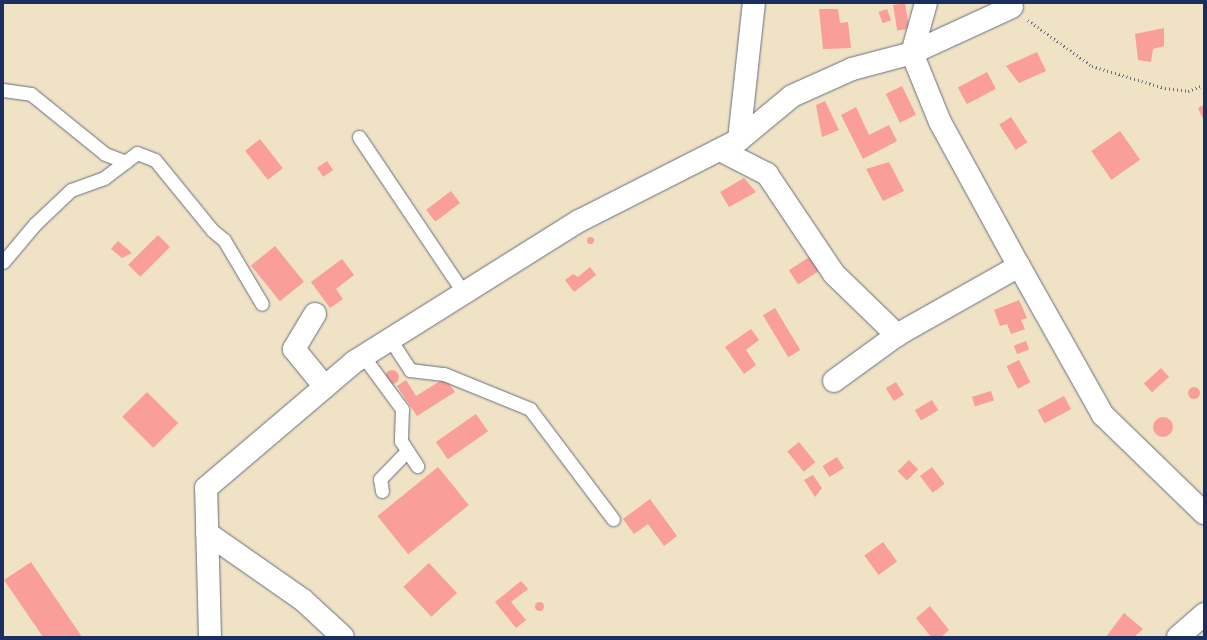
<!DOCTYPE html>
<style>
body{margin:0}
#map{position:relative;width:1207px;height:640px;overflow:hidden;background:#f0e2c4;font-family:"Old Standard TT",serif}
div>[style]{position:absolute}
.building>*{inset:0;background:#f99e98;transform-origin:0 0}
.round{border-radius:50%}
.path>*{height:2.5px;margin-top:-1.25px;transform-origin:0;background:repeating-linear-gradient(90deg,#666e82 0 1px,transparent 0 4px)}
.roads{filter:drop-shadow(0 0 1px #666e82) drop-shadow(0 0 1px #666e82)}
.lane>*{height:13px;margin:-6.5px;padding:0 6.5px;transform-origin:6.5px;border-radius:6.5px;background:#fff}
.street>*{height:22px;margin:-11px;padding:0 11px;transform-origin:11px;border-radius:11px;background:#fff}
span{translate:-50% -50%;white-space:nowrap;text-align:center;line-height:1.15;-webkit-text-stroke:3.5px #fbf7ec;paint-order:stroke}
.frame{position:absolute;inset:0;border:4px solid #1b2f5e;pointer-events:none}
</style>
<div id="map">
<div class="building">
<i style="left:905px;top:3px;width:26px;height:12px;rotate:81deg"></i>
<i style="clip-path:polygon(819px 9px,838px 9px,840px 23px,848px 22px,851px 48px,823px 49px)"></i>
<i style="left:887px;top:9px;width:12px;height:9px;rotate:70deg"></i>
<i style="clip-path:polygon(1164px 28px,1164px 46px,1153px 49px,1151px 62px,1138px 60px,1135px 34px)"></i>
<i style="clip-path:polygon(1037px 52px,1046px 71px,1019px 83px,1006px 66px)"></i>
<i style="left:987px;top:72px;width:19px;height:33px;rotate:62deg"></i>
<i style="left:902px;top:86px;width:32px;height:18px;rotate:64deg"></i>
<i style="clip-path:polygon(825px 101px,839px 130px,822px 137px,816px 105px)"></i>
<i style="clip-path:polygon(1204px 105px,1204px 121px,1198px 108px)"></i>
<i style="clip-path:polygon(856px 107px,869px 135px,889px 125px,897px 141px,863px 159px,841px 115px)"></i>
<i style="left:1011px;top:117px;width:30px;height:14px;rotate:57deg"></i>
<i style="left:1120px;top:131px;width:35px;height:35px;rotate:55deg"></i>
<i style="left:260px;top:139px;width:37px;height:19px;rotate:52deg"></i>
<i style="left:327px;top:161px;width:11px;height:12px;rotate:56deg"></i>
<i style="clip-path:polygon(889px 162px,904px 191px,883px 201px,866px 169px)"></i>
<i style="clip-path:polygon(744px 178px,756px 192px,729px 207px,720px 192px)"></i>
<i style="left:451px;top:191px;width:15px;height:31px;rotate:53deg"></i>
<i style="left:158px;top:235px;width:17px;height:42px;rotate:45deg"></i>
<i class="round" style="left:586.5px;top:236.5px;width:7px;height:7px"></i>
<i style="clip-path:polygon(118px 241px,132px 253px,122px 258px,111px 249px)"></i>
<i style="left:275px;top:246px;width:46px;height:31px;rotate:51deg"></i>
<i style="left:814px;top:254px;width:17px;height:30px;rotate:57deg"></i>
<i style="clip-path:polygon(342px 259px,354px 275px,336px 289px,343px 299px,330px 308px,311px 282px)"></i>
<i style="clip-path:polygon(590px 267px,596px 275px,574px 292px,565px 280px,573px 274px,578px 277px)"></i>
<i style="clip-path:polygon(1019px 300px,1027px 318px,1021px 320px,1025px 329px,1011px 334px,1007px 324px,1000px 326px,994px 310px)"></i>
<i style="left:775px;top:308px;width:49px;height:14px;rotate:59deg"></i>
<i style="clip-path:polygon(751px 329px,759px 340px,746px 350px,756px 365px,744px 374px,725px 347px)"></i>
<i style="left:1026px;top:341px;width:9px;height:13px;rotate:69deg"></i>
<i style="left:1019px;top:360px;width:25px;height:14px;rotate:63deg"></i>
<i style="left:1161px;top:368px;width:12px;height:23px;rotate:48deg"></i>
<i class="round" style="left:385px;top:370px;width:14px;height:14px"></i>
<i style="clip-path:polygon(445px 378px,455px 392px,417px 416px,397px 386px,406px 380px,416px 396px)"></i>
<i style="left:896px;top:382px;width:15px;height:12px;rotate:58deg"></i>
<i class="round" style="left:1188px;top:387px;width:12px;height:12px"></i>
<i style="left:991px;top:391px;width:10px;height:20px;rotate:73deg"></i>
<i style="left:147px;top:392px;width:44px;height:35px;rotate:45deg"></i>
<i style="left:1064px;top:396px;width:15px;height:30px;rotate:62deg"></i>
<i style="left:932px;top:400px;width:12px;height:20px;rotate:59deg"></i>
<i style="left:476px;top:414px;width:21px;height:49px;rotate:55deg"></i>
<i class="round" style="left:1153px;top:417px;width:20px;height:20px"></i>
<i style="left:799px;top:442px;width:26px;height:15px;rotate:51deg"></i>
<i style="left:837px;top:457px;width:13px;height:17px;rotate:58deg"></i>
<i style="left:909px;top:460px;width:13px;height:16px;rotate:45deg"></i>
<i style="left:438px;top:467px;width:49px;height:78px;rotate:51deg"></i>
<i style="left:932px;top:467px;width:21px;height:15px;rotate:53deg"></i>
<i style="clip-path:polygon(813px 475px,822px 488px,815px 497px,804px 480px)"></i>
<i style="clip-path:polygon(650px 499px,677px 536px,664px 546px,648px 524px,634px 534px,623px 519px)"></i>
<i style="left:883px;top:542px;width:24px;height:23px;rotate:54deg"></i>
<i style="clip-path:polygon(31px 562px,82px 637px,43px 637px,4px 580px)"></i>
<i style="left:429px;top:563px;width:41px;height:35px;rotate:47deg"></i>
<i style="clip-path:polygon(521px 581px,528px 589px,511px 602px,526px 620px,516px 628px,495px 602px)"></i>
<i class="round" style="left:534.5px;top:601.5px;width:9px;height:9px"></i>
<i style="clip-path:polygon(930px 606px,949px 630px,941px 637px,931px 637px,916px 618px)"></i>
<i style="clip-path:polygon(1124px 613px,1143px 629px,1134px 637px,1106px 637px)"></i>
</div>
<div class="path">
<i style="left:1028px;top:20px;width:79px;rotate:35.7deg"></i>
<i style="left:1092px;top:66px;width:76px;rotate:16.8deg"></i>
<i style="left:1165px;top:88px;width:23px;rotate:7deg"></i>
<i style="left:1188px;top:91px;width:17px;rotate:-21deg"></i>
</div>
<div class="roads">
<div class="lane">
<i style="left:3px;top:90px;width:28px;rotate:8deg"></i>
<i style="left:31px;top:94px;width:95px;rotate:39deg"></i>
<i style="left:105px;top:154px;width:22px;rotate:21deg"></i>
<i style="left:359px;top:137px;width:188px;rotate:56.1deg"></i>
<i style="left:3px;top:262px;width:50px;rotate:-49.9deg"></i>
<i style="left:35px;top:224px;width:50px;rotate:-43.4deg"></i>
<i style="left:71px;top:190px;width:35px;rotate:-20deg"></i>
<i style="left:104px;top:178px;width:41px;rotate:-37.1deg"></i>
<i style="left:137px;top:153px;width:19px;rotate:21deg"></i>
<i style="left:155px;top:160px;width:90px;rotate:50.8deg"></i>
<i style="left:212px;top:230px;width:16px;rotate:40deg"></i>
<i style="left:224px;top:240px;width:74px;rotate:59.3deg"></i>
<i style="left:390px;top:339px;width:37px;rotate:57deg"></i>
<i style="left:410px;top:370px;width:34px;rotate:7deg"></i>
<i style="left:444px;top:374px;width:93px;rotate:22.1deg"></i>
<i style="left:530px;top:409px;width:138px;rotate:53deg"></i>
<i style="left:363px;top:356px;width:66px;rotate:53.7deg"></i>
<i style="left:402px;top:409px;width:32px;rotate:92deg"></i>
<i style="left:401px;top:441px;width:30px;rotate:57deg"></i>
<i style="left:382px;top:491px;width:12px;rotate:-99deg"></i>
<i style="left:380px;top:479px;width:39px;rotate:-46deg"></i>
</div>
<div class="street">
<i style="left:926px;top:3px;width:52px;rotate:105.6deg"></i>
<i style="left:912px;top:53px;width:110px;rotate:-24.7deg"></i>
<i style="left:739px;top:140px;width:69px;rotate:-39.7deg"></i>
<i style="left:792px;top:96px;width:66px;rotate:-24.2deg"></i>
<i style="left:852px;top:69px;width:62px;rotate:-14.9deg"></i>
<i style="left:912px;top:53px;width:74px;rotate:67.9deg"></i>
<i style="left:940px;top:122px;width:164px;rotate:61.3deg"></i>
<i style="left:1019px;top:266px;width:140px;rotate:150.5deg"></i>
<i style="left:897px;top:335px;width:78px;rotate:143.9deg"></i>
<i style="left:720px;top:150px;width:53px;rotate:27.1deg"></i>
<i style="left:767px;top:174px;width:120px;rotate:56.2deg"></i>
<i style="left:834px;top:274px;width:88px;rotate:44.1deg"></i>
<i style="left:1019px;top:266px;width:171px;rotate:60.6deg"></i>
<i style="left:1103px;top:415px;width:141px;rotate:44.1deg"></i>
<i style="left:315px;top:314px;width:41px;rotate:121deg"></i>
<i style="left:294px;top:349px;width:49px;rotate:50.8deg"></i>
<i style="left:207px;top:533px;width:117px;rotate:34.9deg"></i>
<i style="left:303px;top:600px;width:54px;rotate:42.8deg"></i>
<i style="left:210px;top:637px;width:149px;rotate:-91.5deg"></i>
<i style="left:206px;top:488px;width:194px;rotate:-40.4deg"></i>
<i style="left:354px;top:362px;width:266px;rotate:-32.1deg"></i>
<i style="left:579px;top:221px;width:179px;rotate:-26.9deg"></i>
<i style="left:739px;top:140px;width:138px;rotate:-83.8deg"></i>
<i style="left:1178px;top:637px;width:35px;rotate:-41deg"></i>
</div>
</div>
<div class="frame"></div>
</div>
